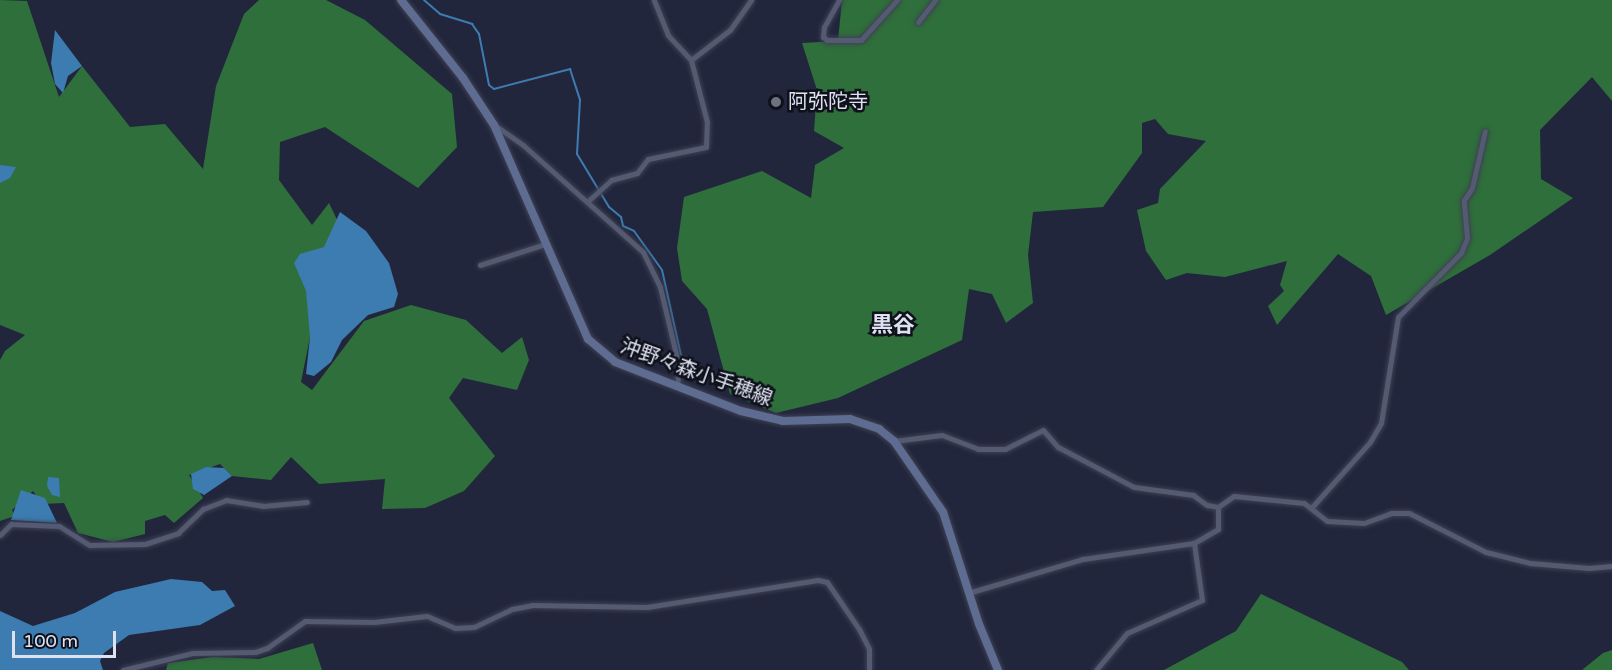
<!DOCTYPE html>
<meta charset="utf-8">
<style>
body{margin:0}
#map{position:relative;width:1612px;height:670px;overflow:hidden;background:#22263c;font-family:"Varela Round","Noto Sans JP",sans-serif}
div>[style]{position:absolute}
.forest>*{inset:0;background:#2f6f3b}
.water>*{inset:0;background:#3c7cb1}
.stream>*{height:2px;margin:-1px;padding:0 1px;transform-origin:1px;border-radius:1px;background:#3c7cb1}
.roads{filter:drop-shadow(0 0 2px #3e4153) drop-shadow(0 0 2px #3e4153)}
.minor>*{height:5px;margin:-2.5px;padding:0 2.5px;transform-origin:2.5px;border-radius:2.5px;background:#555a73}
.secondary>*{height:8px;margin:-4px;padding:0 4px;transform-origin:4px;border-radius:4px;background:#5f6c91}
.dots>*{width:16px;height:16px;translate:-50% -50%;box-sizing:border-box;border:3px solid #0e101a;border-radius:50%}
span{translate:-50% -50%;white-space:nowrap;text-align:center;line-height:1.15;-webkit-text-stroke:5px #0e101a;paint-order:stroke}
.poi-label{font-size:20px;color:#dee1f0}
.left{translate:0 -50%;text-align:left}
.street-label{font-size:20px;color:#dee1f0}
.quarter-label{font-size:22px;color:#dee1f0;font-weight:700}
.scale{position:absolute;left:12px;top:631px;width:104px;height:27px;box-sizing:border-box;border:3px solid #dee1f0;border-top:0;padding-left:8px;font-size:18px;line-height:21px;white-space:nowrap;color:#dee1f0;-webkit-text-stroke:4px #0e101a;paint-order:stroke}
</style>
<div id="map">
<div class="forest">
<i style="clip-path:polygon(0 0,27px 1px,59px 97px,82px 66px,130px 127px,165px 124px,203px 169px,216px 86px,244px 14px,259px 0,326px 0,365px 20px,452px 94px,457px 147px,418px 188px,325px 127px,280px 142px,279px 180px,312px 225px,329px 203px,340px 226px,310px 301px,310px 337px,301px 382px,312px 390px,364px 321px,411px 305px,466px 320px,502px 353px,522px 337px,529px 360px,517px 390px,463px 378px,449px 398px,495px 456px,464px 491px,425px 508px,382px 509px,385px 479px,319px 484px,291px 457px,271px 480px,232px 476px,220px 464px,189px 475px,203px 498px,174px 523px,165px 515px,145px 521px,145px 534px,113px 542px,78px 533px,64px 503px,42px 504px,33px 491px,12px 510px,15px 516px,0 521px,0 360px,5px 351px,25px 335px,0 325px)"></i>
<i style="clip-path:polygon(842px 0,1612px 0,1612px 101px,1592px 77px,1540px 130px,1541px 179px,1573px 198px,1490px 255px,1386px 315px,1371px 276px,1338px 254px,1277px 325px,1268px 306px,1284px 291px,1280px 285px,1287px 261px,1225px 277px,1187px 273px,1166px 280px,1146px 251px,1137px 210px,1158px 203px,1160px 189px,1206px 141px,1168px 134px,1155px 119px,1142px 123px,1142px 153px,1103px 207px,1033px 212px,1028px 255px,1033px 303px,1006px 323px,992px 294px,969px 289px,962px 340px,838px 398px,776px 413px,730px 394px,707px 309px,682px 281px,677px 248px,684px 197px,762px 171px,811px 198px,815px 165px,844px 148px,814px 131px,817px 90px,802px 43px,838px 41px)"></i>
<i style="clip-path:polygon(1261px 594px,1402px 662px,1409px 670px,1164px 670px,1236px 631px)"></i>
<i style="clip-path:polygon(313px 643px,322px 670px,166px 670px,168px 663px,213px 657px,259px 659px)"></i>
<i style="clip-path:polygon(1612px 650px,1612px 670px,1582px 670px,1603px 653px)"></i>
</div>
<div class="water">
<i style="clip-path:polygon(55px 30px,82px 66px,68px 76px,63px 93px,55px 84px,51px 63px)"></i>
<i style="clip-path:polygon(0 165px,16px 167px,10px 178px,0 183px)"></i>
<i style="clip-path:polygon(340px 212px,366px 231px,389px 263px,398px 294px,394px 307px,368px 315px,342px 340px,331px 362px,314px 376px,306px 374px,310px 337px,306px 291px,294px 263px,300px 254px,324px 247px)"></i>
<i style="clip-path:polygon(206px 467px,224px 468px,232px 476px,204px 495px,193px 489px,191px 474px)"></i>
<i style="clip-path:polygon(48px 477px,59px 478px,60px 497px,52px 495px,47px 486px)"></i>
<i style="clip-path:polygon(21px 490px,45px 498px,57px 523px,11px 520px)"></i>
<i style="clip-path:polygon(171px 579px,202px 582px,212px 591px,225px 590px,235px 606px,200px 625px,129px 635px,104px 653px,100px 661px,103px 670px,0 670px,0 611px,33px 626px,75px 613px,115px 592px)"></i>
</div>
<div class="stream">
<i style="left:424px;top:0;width:21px;rotate:41deg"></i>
<i style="left:440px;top:14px;width:34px;rotate:17deg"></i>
<i style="left:472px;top:24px;width:12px;rotate:55deg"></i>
<i style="left:479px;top:34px;width:52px;rotate:78.9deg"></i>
<i style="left:489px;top:85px;width:6px;rotate:39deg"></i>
<i style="left:494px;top:89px;width:79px;rotate:-14.7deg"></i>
<i style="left:570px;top:69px;width:33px;rotate:72deg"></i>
<i style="left:580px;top:100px;width:54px;rotate:93.2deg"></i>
<i style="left:577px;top:154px;width:62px;rotate:58.9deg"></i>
<i style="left:609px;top:207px;width:16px;rotate:40deg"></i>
<i style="left:621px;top:217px;width:9px;rotate:77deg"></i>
<i style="left:623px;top:226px;width:12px;rotate:24deg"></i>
<i style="left:634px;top:231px;width:48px;rotate:54.3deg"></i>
<i style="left:662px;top:270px;width:97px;rotate:77.5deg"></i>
</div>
<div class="roads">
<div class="minor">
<i style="left:839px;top:0;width:31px;rotate:119deg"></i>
<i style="left:824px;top:27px;width:10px;rotate:96deg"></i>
<i style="left:823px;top:37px;width:5px;rotate:37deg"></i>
<i style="left:827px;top:40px;width:34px"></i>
<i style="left:861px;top:40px;width:54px;rotate:-48deg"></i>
<i style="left:918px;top:22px;width:28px;rotate:-52deg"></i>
<i style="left:691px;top:60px;width:49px;rotate:-37.6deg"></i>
<i style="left:730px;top:30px;width:37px;rotate:-55deg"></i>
<i style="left:496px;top:126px;width:33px;rotate:35deg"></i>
<i style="left:523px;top:145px;width:161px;rotate:41.7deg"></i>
<i style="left:643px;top:252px;width:39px;rotate:64deg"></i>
<i style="left:660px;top:287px;width:82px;rotate:76.6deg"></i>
<i style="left:679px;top:367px;width:19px;rotate:96deg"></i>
<i style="left:588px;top:201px;width:31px;rotate:-42deg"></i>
<i style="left:611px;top:180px;width:27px;rotate:-15deg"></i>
<i style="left:637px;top:173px;width:18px;rotate:-52deg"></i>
<i style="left:648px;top:159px;width:59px;rotate:-11.7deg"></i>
<i style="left:706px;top:147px;width:25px;rotate:-88deg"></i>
<i style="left:707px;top:122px;width:64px;rotate:-104.5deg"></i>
<i style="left:691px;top:60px;width:34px;rotate:-133deg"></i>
<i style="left:668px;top:35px;width:38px;rotate:-112deg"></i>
<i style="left:480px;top:265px;width:68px;rotate:-17.9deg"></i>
<i style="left:894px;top:441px;width:48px;rotate:-7.1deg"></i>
<i style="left:942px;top:435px;width:39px;rotate:21deg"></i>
<i style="left:978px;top:449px;width:27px"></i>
<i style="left:1005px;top:449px;width:42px;rotate:-26.6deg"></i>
<i style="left:1043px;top:430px;width:23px;rotate:49deg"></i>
<i style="left:1058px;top:447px;width:86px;rotate:27.8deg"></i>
<i style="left:1134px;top:487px;width:60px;rotate:7.7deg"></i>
<i style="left:1193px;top:495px;width:17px;rotate:36deg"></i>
<i style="left:1207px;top:505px;width:11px;rotate:10deg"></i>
<i style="left:1312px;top:507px;width:87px;rotate:-48.3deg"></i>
<i style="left:1370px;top:442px;width:22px;rotate:-60deg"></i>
<i style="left:1381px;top:423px;width:107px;rotate:-80.9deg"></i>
<i style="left:1398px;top:317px;width:90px;rotate:-45.5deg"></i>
<i style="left:1461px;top:253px;width:16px;rotate:-68deg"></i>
<i style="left:1467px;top:238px;width:38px;rotate:-95deg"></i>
<i style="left:1464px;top:200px;width:14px;rotate:-56deg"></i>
<i style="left:1472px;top:188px;width:58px;rotate:-77.2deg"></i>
<i style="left:0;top:535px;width:16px;rotate:-45deg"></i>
<i style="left:11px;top:524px;width:48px;rotate:2.4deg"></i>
<i style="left:59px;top:526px;width:36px;rotate:32deg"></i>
<i style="left:90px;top:545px;width:55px;rotate:-1deg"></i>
<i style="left:145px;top:544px;width:35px;rotate:-18deg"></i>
<i style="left:178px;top:533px;width:35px;rotate:-44deg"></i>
<i style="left:203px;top:509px;width:25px;rotate:-21deg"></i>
<i style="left:226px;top:500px;width:37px;rotate:9deg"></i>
<i style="left:263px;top:506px;width:44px;rotate:-5.2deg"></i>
<i style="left:968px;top:593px;width:120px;rotate:-16.5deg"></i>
<i style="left:1083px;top:559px;width:112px;rotate:-8.2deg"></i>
<i style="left:1194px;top:543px;width:28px;rotate:-30deg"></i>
<i style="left:1218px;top:529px;width:22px;rotate:-90deg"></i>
<i style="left:1218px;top:507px;width:19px;rotate:-35deg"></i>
<i style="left:1234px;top:496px;width:70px;rotate:5.7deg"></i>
<i style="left:1304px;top:503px;width:29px;rotate:38deg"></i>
<i style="left:1327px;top:521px;width:37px;rotate:3deg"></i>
<i style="left:1364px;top:523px;width:29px;rotate:-20deg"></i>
<i style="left:1391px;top:513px;width:18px"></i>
<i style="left:1409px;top:513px;width:86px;rotate:26.9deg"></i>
<i style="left:1486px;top:552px;width:45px;rotate:14deg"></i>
<i style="left:1530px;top:563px;width:59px;rotate:4.8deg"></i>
<i style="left:1589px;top:568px;width:23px;rotate:-5deg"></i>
<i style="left:123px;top:670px;width:71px;rotate:-13.8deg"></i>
<i style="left:192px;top:653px;width:63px;rotate:-0.9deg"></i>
<i style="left:255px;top:652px;width:13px;rotate:-18deg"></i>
<i style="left:267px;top:648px;width:47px;rotate:-35.4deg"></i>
<i style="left:305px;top:621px;width:69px;rotate:0.8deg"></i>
<i style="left:374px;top:622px;width:53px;rotate:-6.5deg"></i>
<i style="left:427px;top:616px;width:30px;rotate:23deg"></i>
<i style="left:455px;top:628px;width:19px;rotate:-3deg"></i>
<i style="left:474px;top:627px;width:42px;rotate:-25.3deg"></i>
<i style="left:512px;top:609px;width:20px;rotate:-11deg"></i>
<i style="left:532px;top:605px;width:115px;rotate:1deg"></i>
<i style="left:647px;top:607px;width:173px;rotate:-9deg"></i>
<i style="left:818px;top:580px;width:9px;rotate:13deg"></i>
<i style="left:827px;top:582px;width:57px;rotate:55.8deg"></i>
<i style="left:859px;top:629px;width:22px;rotate:63deg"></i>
<i style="left:869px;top:649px;width:21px;rotate:90deg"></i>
<i style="left:1096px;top:670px;width:48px;rotate:-50deg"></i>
<i style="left:1127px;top:633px;width:82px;rotate:-23.7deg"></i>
<i style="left:1202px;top:600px;width:58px;rotate:-98deg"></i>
</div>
<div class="secondary">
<i style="left:401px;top:0;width:100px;rotate:51.5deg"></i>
<i style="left:463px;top:78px;width:56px;rotate:56.6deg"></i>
<i style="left:494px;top:125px;width:234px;rotate:66.3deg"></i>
<i style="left:588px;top:339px;width:35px;rotate:40deg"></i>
<i style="left:615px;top:362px;width:135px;rotate:21.3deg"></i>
<i style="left:741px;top:411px;width:43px;rotate:13.4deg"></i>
<i style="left:783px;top:421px;width:67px;rotate:-1.7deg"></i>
<i style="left:850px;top:419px;width:31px;rotate:19deg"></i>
<i style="left:879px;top:429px;width:19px;rotate:39deg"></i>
<i style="left:894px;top:441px;width:86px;rotate:55.4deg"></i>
<i style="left:943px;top:512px;width:118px;rotate:72.2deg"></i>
<i style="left:979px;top:624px;width:50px;rotate:67.6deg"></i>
</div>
</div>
<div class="dots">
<i style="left:776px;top:102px;background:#6b7280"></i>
</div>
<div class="poi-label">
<span class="left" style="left:788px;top:102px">阿弥陀寺</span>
</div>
<div class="street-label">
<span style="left:696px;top:373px;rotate:20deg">沖野々森小手穂線</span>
</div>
<div class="quarter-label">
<span style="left:893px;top:326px">黒谷</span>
</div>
<div class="scale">100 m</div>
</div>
